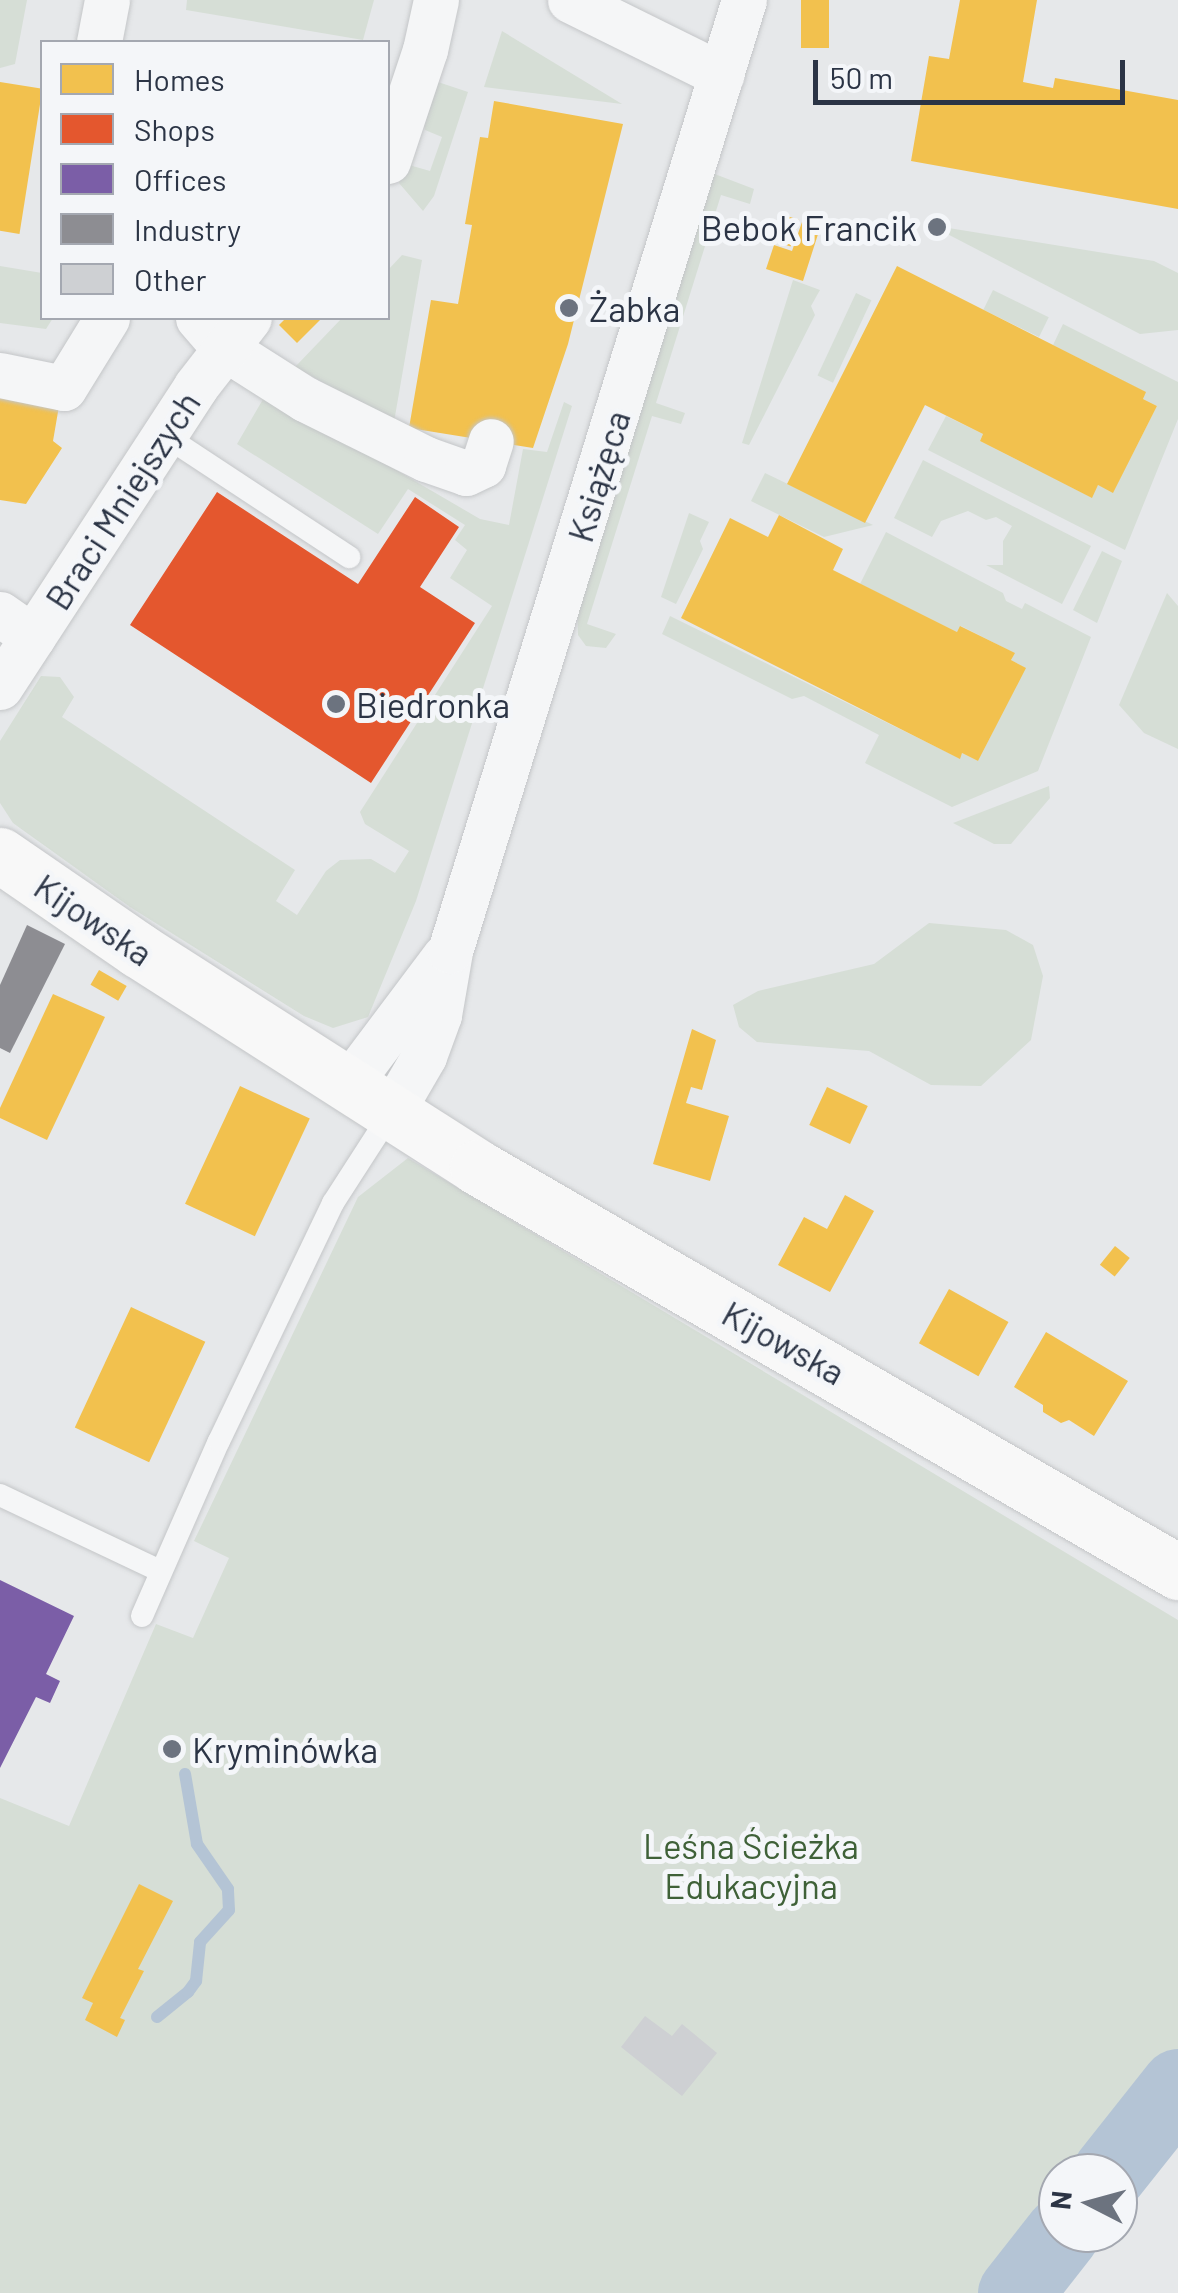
<!DOCTYPE html>
<meta charset="utf-8">
<style>
body{margin:0}
#map{position:relative;width:1178px;height:2293px;overflow:hidden;background:#e6e8ea;font-family:Barlow,sans-serif}
div>[style]{position:absolute}
.green>*{inset:0;background:#d6ded6;transform-origin:0 0}
.homes>*{inset:0;background:#f2c14e;transform-origin:0 0}
.shops>*{inset:0;background:#e4572e}
.offices>*{inset:0;background:#7b5ea7}
.industry>*{inset:0;background:#8d8d92}
.stream>*{height:12px;margin:-6px;padding:0 6px;transform-origin:6px;border-radius:6px;background:#b4c4d5}
.river>*{height:75px;margin:-37.5px;padding:0 37.5px;transform-origin:37.5px;border-radius:37.5px;background:#b4c4d5}
.building>*{inset:0;background:#ced0d3}
.roads{filter:drop-shadow(0 0 2px #c4c6c8) drop-shadow(0 0 2px #c4c6c8)}
.lane>*{height:22px;margin:-11px;padding:0 11px;transform-origin:11px;border-radius:11px;background:#f5f6f7}
.street>*{height:45px;margin:-22.5px;padding:0 22.5px;transform-origin:22.5px;border-radius:22.5px;background:#f5f6f7}
.secondary>*{height:55px;margin:-27.5px;padding:0 27.5px;transform-origin:27.5px;border-radius:27.5px;background:#f8f8f8}
.dots>*{width:28px;height:28px;translate:-50% -50%;box-sizing:border-box;border:5px solid #f4f6f9;border-radius:50%}
span{translate:-50% -50%;white-space:nowrap;text-align:center;line-height:1.15;-webkit-text-stroke:10px #f4f6f9;paint-order:stroke}
.poi-label{font-size:35px;color:#2b3445}
.right{translate:-100% -50%;text-align:right}
.left{translate:0 -50%;text-align:left}
.street-label{font-size:35px;color:#2b3445}
.park-label{font-size:35px;color:#3f6138}
.legend{position:absolute;left:40px;top:40px;width:350px;height:280px;box-sizing:border-box;background:#f4f6f9;border:2px solid #a4a8b1;margin:0;padding:12px 18px;list-style:none;font-size:30px;color:#2b3445}
.legend li{display:flex;align-items:center;gap:20px;height:50px}
.legend b{width:50px;border:2px solid #a4a8b1}
.north{position:absolute;left:1038px;top:2153px;width:100px;height:100px;box-sizing:border-box;background:#f4f6f9;border:2px solid #a4a8b1;border-radius:50%;rotate:276deg;font-size:28px;font-weight:700;line-height:40px;text-align:center;color:#2b3445}
.north::after{content:'';display:block;margin:auto;width:35px;height:45px;background:#6c737f;clip-path:polygon(50% 0,100% 100%,50% 72%,0 100%)}
.scale{position:absolute;left:813px;top:60px;width:312px;height:45px;box-sizing:border-box;border:5px solid #2b3445;border-top:0;padding-left:12px;font-size:30px;line-height:35px;white-space:nowrap;color:#2b3445;-webkit-text-stroke:8px #f4f6f9;paint-order:stroke}
</style>
<div id="map">
<div class="green">
<i style="clip-path:polygon(0 0,27px 0,15px 64px,0 68px)"></i>
<i style="clip-path:polygon(187px 0,374px 0,363px 40px,186px 10px)"></i>
<i style="clip-path:polygon(502px 31px,622px 104px,484px 87px)"></i>
<i style="clip-path:polygon(438px 82px,468px 92px,434px 196px,423px 211px,399px 183px,409px 165px,430px 171px,442px 137px,425px 130px,423px 122px)"></i>
<i style="clip-path:polygon(712px 173px,754px 189px,750px 204px,721px 195px,656px 403px,685px 413px,681px 424px,652px 416px,587px 624px,616px 634px,606px 648px,586px 646px,578px 635px,577px 603px)"></i>
<i style="clip-path:polygon(930px 225px,1154px 261px,1178px 273px,1178px 330px,1140px 334px)"></i>
<i style="clip-path:polygon(402px 255px,422px 260px,394px 422px,295px 367px,342px 318px,388px 318px,388px 270px)"></i>
<i style="clip-path:polygon(0 266px,42px 273px,42px 318px,53px 318px,46px 329px,0 323px)"></i>
<i style="clip-path:polygon(793px 280px,820px 290px,811px 306px,815px 315px,749px 445px,742px 443px)"></i>
<i style="left:993px;top:290px;width:62px;height:22px;rotate:26deg"></i>
<i style="left:856px;top:293px;width:17px;height:91px;rotate:25deg"></i>
<i style="clip-path:polygon(1063px 324px,1178px 382px,1178px 419px,1125px 550px,928px 450px,946px 416px,983px 434px,980px 441px,1091px 497px,1098px 485px,1113px 492px,1157px 406px,1143px 399px,1145px 392px,1053px 345px)"></i>
<i style="clip-path:polygon(266px 394px,480px 519px,509px 525px,523px 449px,547px 452px,564px 402px,572px 406px,416px 901px,368px 1017px,333px 1028px,304px 1016px,130px 907px,13px 823px,0 803px,0 741px,41px 676px,60px 677px,74px 697px,62px 717px,295px 870px,276px 901px,297px 915px,326px 871px,340px 860px,371px 859px,395px 873px,409px 851px,365px 824px,360px 812px,492px 606px,450px 578px,467px 550px,455px 540px,465px 525px,408px 489px,378px 534px,237px 444px)"></i>
<i style="clip-path:polygon(923px 460px,1091px 546px,1062px 604px,986px 565px,1003px 565px,1003px 541px,1012px 526px,996px 517px,986px 520px,968px 511px,941px 521px,932px 537px,894px 518px)"></i>
<i style="clip-path:polygon(765px 473px,873px 525px,824px 537px,751px 501px)"></i>
<i style="clip-path:polygon(689px 513px,709px 522px,700px 541px,703px 549px,676px 604px,661px 597px)"></i>
<i style="clip-path:polygon(886px 532px,1003px 593px,1006px 601px,1022px 609px,1025px 603px,1091px 637px,1038px 771px,952px 807px,865px 763px,879px 735px,804px 696px,792px 699px,662px 634px,670px 616px,959px 758px,962px 753px,978px 761px,1025px 668px,1011px 660px,1014px 653px,961px 626px,957px 632px,860px 584px)"></i>
<i style="clip-path:polygon(1102px 551px,1122px 561px,1097px 623px,1073px 610px)"></i>
<i style="clip-path:polygon(1167px 593px,1178px 606px,1178px 749px,1144px 733px,1119px 705px)"></i>
<i style="clip-path:polygon(1049px 786px,1050px 798px,1011px 844px,994px 844px,953px 823px)"></i>
<i style="clip-path:polygon(929px 923px,1006px 930px,1033px 945px,1043px 976px,1031px 1040px,981px 1086px,931px 1085px,869px 1051px,757px 1042px,739px 1027px,733px 1005px,758px 991px,874px 964px)"></i>
<i style="clip-path:polygon(408px 1158px,1178px 1620px,1178px 2137px,1118px 2213px,1118px 2173px,1058px 2173px,1058px 2233px,1102px 2233px,1055px 2293px,0 2293px,0 1798px,69px 1826px,156px 1624px,193px 1638px,229px 1558px,194px 1541px,358px 1197px)"></i>
</div>
<div class="homes">
<i style="left:801px;top:0;width:28px;height:48px"></i>
<i style="clip-path:polygon(960px 0,1037px 0,1023px 82px,1053px 88px,1055px 78px,1178px 100px,1178px 209px,911px 161px,929px 56px,949px 59px)"></i>
<i style="left:0;top:82px;width:43px;height:147px;rotate:9deg"></i>
<i style="clip-path:polygon(494px 101px,623px 124px,568px 344px,533px 448px,409px 428px,431px 300px,458px 304px,472px 225px,465px 224px,480px 137px,488px 138px)"></i>
<i style="left:784px;top:215px;width:16px;height:28px;rotate:18deg"></i>
<i style="clip-path:polygon(802px 222px,820px 228px,803px 281px,766px 269px,774px 245px,792px 251px)"></i>
<i style="clip-path:polygon(897px 266px,1146px 392px,1143px 399px,1157px 406px,1113px 493px,1098px 485px,1092px 498px,980px 441px,983px 434px,925px 405px,865px 523px,787px 484px)"></i>
<i style="clip-path:polygon(286px 318px,322px 318px,297px 343px,279px 325px)"></i>
<i style="clip-path:polygon(0 396px,59px 406px,53px 441px,62px 448px,26px 504px,0 500px)"></i>
<i style="clip-path:polygon(779px 515px,843px 549px,833px 570px,957px 632px,960px 626px,1015px 653px,1011px 660px,1026px 668px,978px 761px,962px 753px,960px 759px,681px 618px,730px 518px,768px 537px)"></i>
<i style="left:99px;top:970px;width:32px;height:17px;rotate:30deg"></i>
<i style="clip-path:polygon(53px 994px,105px 1017px,47px 1140px,0 1118px,0 1108px)"></i>
<i style="clip-path:polygon(692px 1029px,716px 1040px,702px 1090px,691px 1087px,686px 1103px,729px 1116px,710px 1181px,653px 1164px)"></i>
<i style="left:240px;top:1086px;width:77px;height:130px;rotate:25deg"></i>
<i style="left:827px;top:1087px;width:45px;height:42px;rotate:25deg"></i>
<i style="clip-path:polygon(845px 1195px,874px 1211px,830px 1292px,778px 1265px,804px 1217px,827px 1229px)"></i>
<i style="left:1115px;top:1246px;width:19px;height:24px;rotate:39deg"></i>
<i style="left:949px;top:1289px;width:68px;height:62px;rotate:29deg"></i>
<i style="left:131px;top:1307px;width:82px;height:133px;rotate:25deg"></i>
<i style="clip-path:polygon(1046px 1332px,1128px 1381px,1094px 1436px,1069px 1420px,1061px 1423px,1043px 1412px,1043px 1405px,1014px 1387px)"></i>
<i style="clip-path:polygon(139px 1884px,173px 1901px,138px 1969px,144px 1971px,120px 2018px,125px 2020px,117px 2037px,85px 2020px,93px 2003px,82px 1998px)"></i>
</div>
<div class="shops">
<i style="clip-path:polygon(217px 492px,358px 584px,415px 497px,459px 527px,420px 587px,475px 623px,371px 783px,130px 625px)"></i>
</div>
<div class="offices">
<i style="clip-path:polygon(0 1580px,74px 1616px,46px 1674px,60px 1681px,50px 1703px,36px 1697px,0 1768px)"></i>
</div>
<div class="industry">
<i style="clip-path:polygon(27px 925px,65px 944px,10px 1053px,0 1048px,0 985px)"></i>
</div>
<div class="stream">
<i style="left:157px;top:2017px;width:40px;rotate:-39deg"></i>
<i style="left:188px;top:1992px;width:14px;rotate:-54deg"></i>
<i style="left:196px;top:1981px;width:39px;rotate:-84deg"></i>
<i style="left:200px;top:1942px;width:43px;rotate:-47.8deg"></i>
<i style="left:229px;top:1910px;width:21px;rotate:-93deg"></i>
<i style="left:228px;top:1889px;width:55px;rotate:-124.6deg"></i>
<i style="left:197px;top:1844px;width:71px;rotate:-99.7deg"></i>
</div>
<div class="river">
<i style="left:1109px;top:2173px;width:111px;rotate:-51.6deg"></i>
<i style="left:1015px;top:2293px;width:76px;rotate:-51.9deg"></i>
</div>
<div class="building">
<i style="clip-path:polygon(645px 2016px,672px 2036px,682px 2024px,717px 2053px,682px 2096px,621px 2047px)"></i>
</div>
<div class="roads">
<div class="lane">
<i style="left:164px;top:435px;width:222px;rotate:33.4deg"></i>
<i style="left:0;top:1495px;width:177px;rotate:25.4deg"></i>
<i style="left:142px;top:1616px;width:191px;rotate:-66.3deg"></i>
<i style="left:219px;top:1441px;width:264px;rotate:-64.4deg"></i>
<i style="left:333px;top:1203px;width:107px;rotate:-57.2deg"></i>
</div>
<div class="street">
<i style="left:570px;top:0;width:169px;rotate:26.3deg"></i>
<i style="left:99px;top:42px;width:43px;rotate:-79.2deg"></i>
<i style="left:388px;top:161px;width:117px;rotate:-71.6deg"></i>
<i style="left:425px;top:50px;width:51px;rotate:-77.6deg"></i>
<i style="left:198px;top:318px;width:38px;rotate:49deg"></i>
<i style="left:223px;top:347px;width:97px;rotate:32.4deg"></i>
<i style="left:305px;top:399px;width:135px;rotate:26.4deg"></i>
<i style="left:426px;top:459px;width:42px;rotate:19.3deg"></i>
<i style="left:466px;top:473px;width:19px;rotate:-25deg"></i>
<i style="left:483px;top:465px;width:25px;rotate:-72deg"></i>
<i style="left:0;top:375px;width:65px;rotate:11.5deg"></i>
<i style="left:64px;top:388px;width:82px;rotate:-58.4deg"></i>
<i style="left:0;top:614px;width:40px;rotate:34.9deg"></i>
<i style="left:0;top:687px;width:359px;rotate:-56.9deg"></i>
<i style="left:196px;top:386px;width:86px;rotate:-52.1deg"></i>
<i style="left:348px;top:1085px;width:161px;rotate:-53.1deg"></i>
<i style="left:391px;top:1113px;width:66px;rotate:-59.9deg"></i>
<i style="left:424px;top:1056px;width:44px;rotate:-69.9deg"></i>
<i style="left:439px;top:1015px;width:65px;rotate:-80.2deg"></i>
<i style="left:450px;top:951px;width:995px;rotate:-72.82deg"></i>
</div>
<div class="secondary">
<i style="left:0;top:855px;width:168px;rotate:34.5deg"></i>
<i style="left:138px;top:950px;width:403px;rotate:32.6deg"></i>
<i style="left:477px;top:1167px;width:810px;rotate:30.02deg"></i>
</div>
</div>
<div class="dots">
<i style="left:937px;top:227px;background:#6c737f"></i>
<i style="left:569px;top:308px;background:#6c737f"></i>
<i style="left:336px;top:704px;background:#6c737f"></i>
<i style="left:172px;top:1749px;background:#6c737f"></i>
</div>
<div class="poi-label">
<span class="right" style="left:917px;top:227px">Bebok Francik</span>
<span class="left" style="left:589px;top:308px">Żabka</span>
<span class="left" style="left:356px;top:704px">Biedronka</span>
<span class="left" style="left:192px;top:1749px">Kryminówka</span>
</div>
<div class="street-label">
<span style="left:598px;top:476px;rotate:-73deg">Książęca</span>
<span style="left:122px;top:500px;rotate:-57deg">Braci Mniejszych</span>
<span style="left:94px;top:919px;rotate:34deg">Kijowska</span>
<span style="left:784px;top:1342px;rotate:29deg">Kijowska</span>
</div>
<div class="park-label">
<span style="left:751px;top:1865px">Leśna Ścieżka<br>Edukacyjna</span>
</div>
<ul class="legend">
<li><b style="height:28px;background:#f2c14e"></b>Homes</li>
<li><b style="height:28px;background:#e4572e"></b>Shops</li>
<li><b style="height:28px;background:#7b5ea7"></b>Offices</li>
<li><b style="height:28px;background:#8d8d92"></b>Industry</li>
<li><b style="height:28px;background:#ced0d3"></b>Other</li>
</ul>
<div class="north">N</div>
<div class="scale">50 m</div>
</div>
